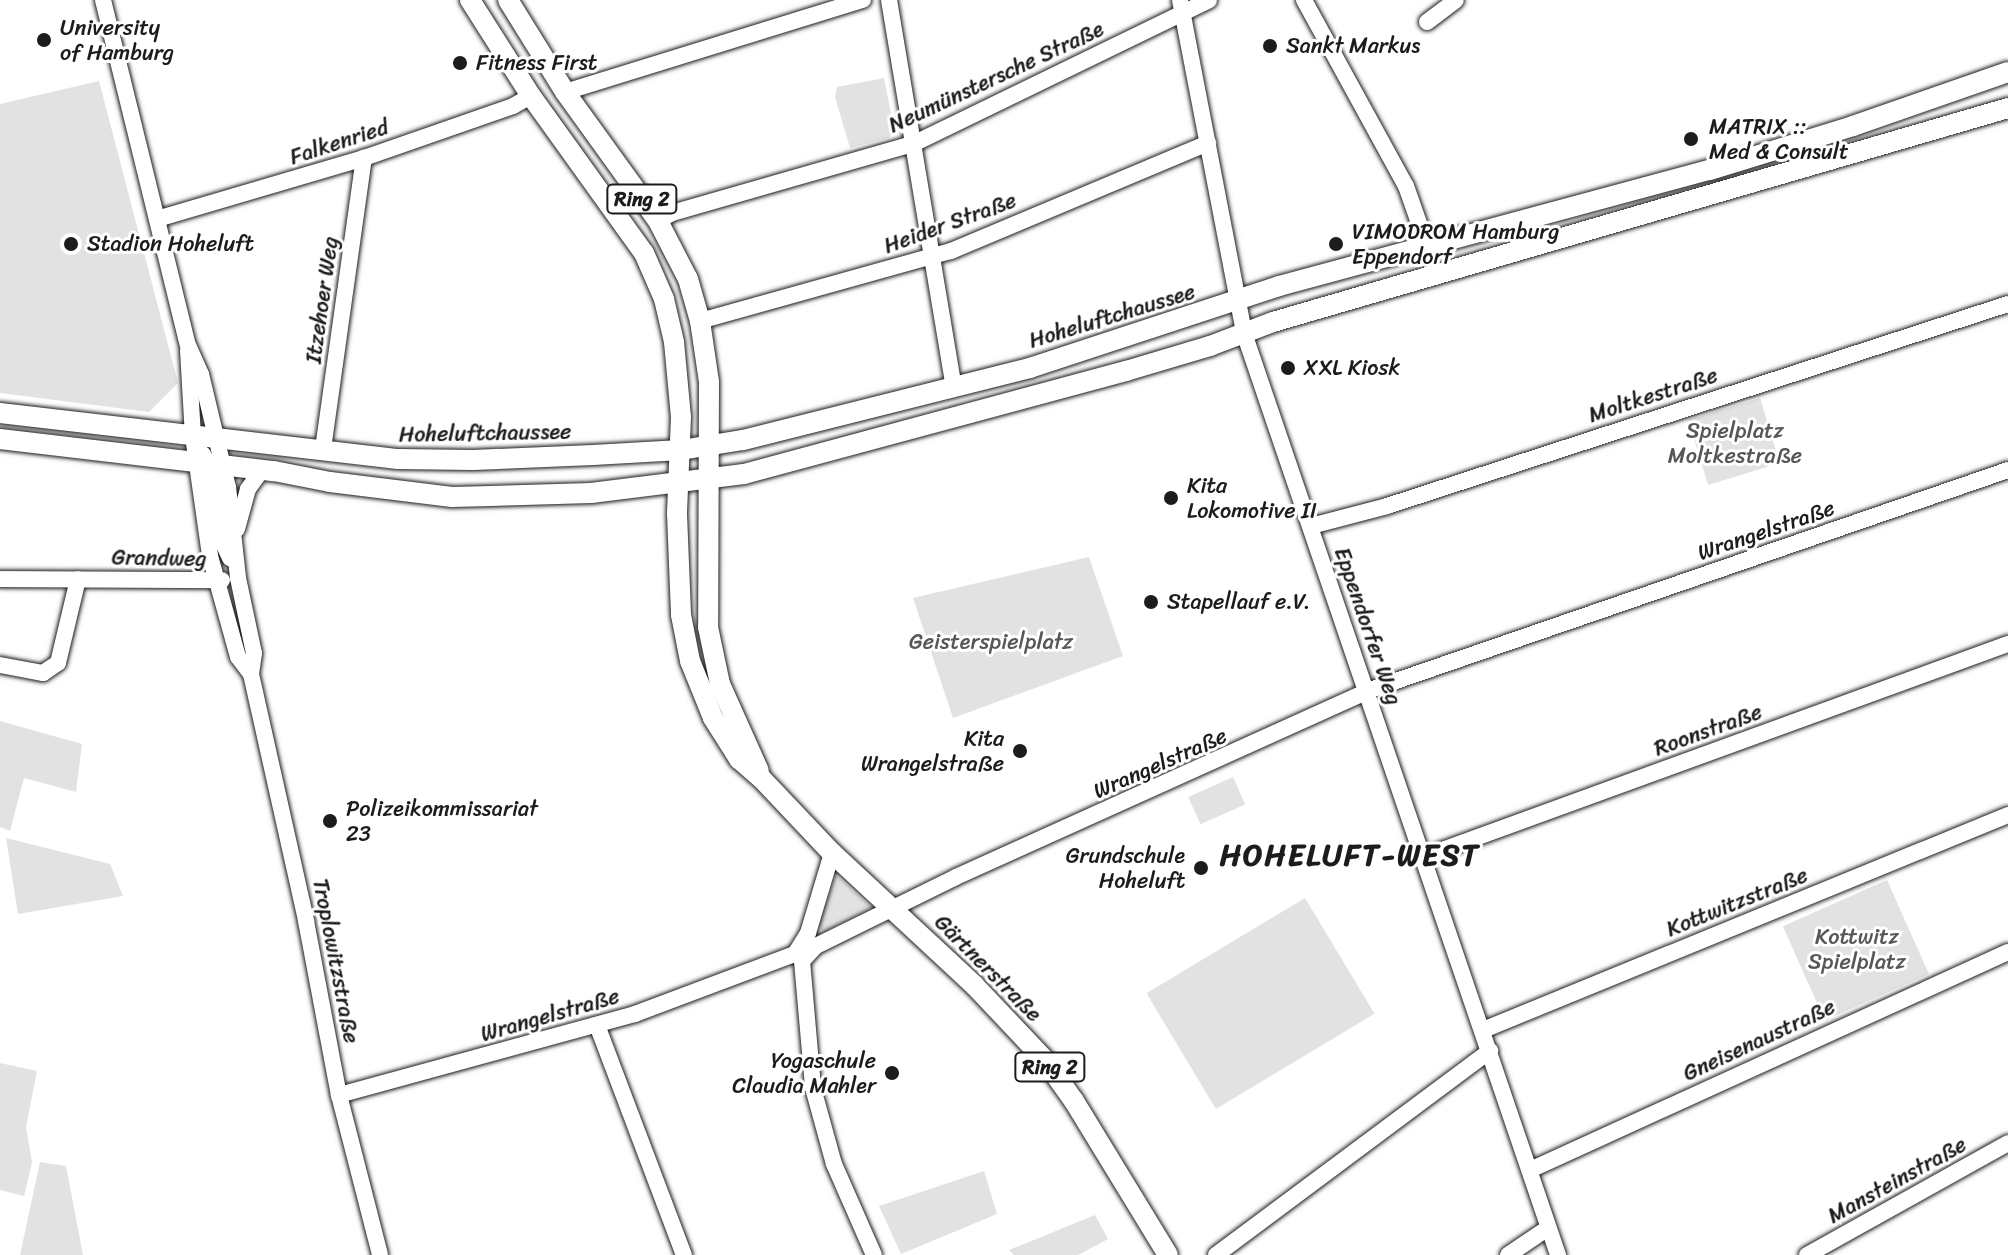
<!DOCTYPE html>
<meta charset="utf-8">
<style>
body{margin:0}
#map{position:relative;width:2008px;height:1255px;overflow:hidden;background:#fff;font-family:Sriracha,sans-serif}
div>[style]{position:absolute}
.green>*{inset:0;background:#e2e2e2;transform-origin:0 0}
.roads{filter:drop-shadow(0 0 2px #1c1c1c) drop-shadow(0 0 2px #1c1c1c)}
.minor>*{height:16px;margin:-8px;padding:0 8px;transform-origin:8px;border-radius:8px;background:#fff}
.major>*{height:20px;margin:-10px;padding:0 10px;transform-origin:10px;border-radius:10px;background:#fff}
.dots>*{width:22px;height:22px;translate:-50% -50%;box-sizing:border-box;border:4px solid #fff;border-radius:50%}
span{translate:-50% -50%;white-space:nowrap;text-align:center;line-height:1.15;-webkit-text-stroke:6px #fff;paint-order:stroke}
.shield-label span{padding:2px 6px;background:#fff;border:2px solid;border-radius:6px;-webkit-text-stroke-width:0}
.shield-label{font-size:20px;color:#1c1c1c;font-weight:700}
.poi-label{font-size:22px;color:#1c1c1c}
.left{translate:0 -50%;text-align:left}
.right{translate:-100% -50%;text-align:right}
.street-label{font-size:22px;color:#1c1c1c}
.park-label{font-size:22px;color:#575757}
.district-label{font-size:30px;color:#1c1c1c;font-weight:700;letter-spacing:2px}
</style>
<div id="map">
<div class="green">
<i style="clip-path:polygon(884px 78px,894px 129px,889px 138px,850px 148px,835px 97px,837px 87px)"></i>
<i style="clip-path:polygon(99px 81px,178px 383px,149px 412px,0 393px,0 104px)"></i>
<i style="left:1760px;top:398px;width:68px;height:75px;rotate:73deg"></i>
<i style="clip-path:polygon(1089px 557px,1123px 656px,953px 718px,913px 598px)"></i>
<i style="clip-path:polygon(0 721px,82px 744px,76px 792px,24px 778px,10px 831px,0 827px)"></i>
<i style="left:1233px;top:777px;width:30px;height:49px;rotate:66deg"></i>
<i style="clip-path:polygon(6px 838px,110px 864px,123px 896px,18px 914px)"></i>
<i style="clip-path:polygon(836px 875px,872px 908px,824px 932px,818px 927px)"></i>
<i style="left:1887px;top:880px;width:103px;height:114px;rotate:66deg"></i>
<i style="left:1305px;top:898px;width:135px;height:185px;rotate:59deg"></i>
<i style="clip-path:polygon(0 1063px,37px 1071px,26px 1127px,32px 1162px,24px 1196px,0 1190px)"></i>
<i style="clip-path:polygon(40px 1162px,66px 1166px,83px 1255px,20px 1255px)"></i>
<i style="clip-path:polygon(984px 1171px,997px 1214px,901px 1254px,879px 1206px)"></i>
<i style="clip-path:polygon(1095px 1215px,1108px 1239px,1078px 1255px,1014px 1255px,1009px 1250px)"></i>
</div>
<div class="roads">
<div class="minor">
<i style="left:103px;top:0;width:355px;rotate:76.2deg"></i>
<i style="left:188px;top:345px;width:32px;rotate:66deg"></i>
<i style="left:201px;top:374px;width:116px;rotate:76.6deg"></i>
<i style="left:228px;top:487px;width:92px;rotate:83.7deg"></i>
<i style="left:238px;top:578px;width:77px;rotate:78deg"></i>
<i style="left:254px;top:653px;width:21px;rotate:98deg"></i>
<i style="left:251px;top:674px;width:253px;rotate:77.4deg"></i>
<i style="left:306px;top:921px;width:177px;rotate:79.3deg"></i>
<i style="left:339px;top:1095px;width:165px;rotate:75.6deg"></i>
<i style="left:889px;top:0;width:392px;rotate:80.5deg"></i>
<i style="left:1180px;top:0;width:339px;rotate:79.1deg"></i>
<i style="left:1244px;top:333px;width:974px;rotate:71.19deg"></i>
<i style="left:1304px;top:0;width:212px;rotate:61.3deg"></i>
<i style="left:1406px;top:186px;width:64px;rotate:70.7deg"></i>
<i style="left:1427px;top:22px;width:36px;rotate:-37deg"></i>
<i style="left:565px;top:92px;width:312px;rotate:-17.2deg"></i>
<i style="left:157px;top:219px;width:216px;rotate:-16.4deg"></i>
<i style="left:364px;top:158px;width:158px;rotate:-19.2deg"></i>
<i style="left:513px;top:106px;width:21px;rotate:-29deg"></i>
<i style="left:658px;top:221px;width:16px;rotate:-30deg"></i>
<i style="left:672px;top:213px;width:251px;rotate:-16deg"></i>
<i style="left:913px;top:144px;width:329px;rotate:-25.9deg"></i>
<i style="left:700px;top:321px;width:261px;rotate:-15.6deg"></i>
<i style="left:951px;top:251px;width:279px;rotate:-22.8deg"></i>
<i style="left:188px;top:350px;width:86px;rotate:86.7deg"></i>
<i style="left:193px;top:436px;width:121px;rotate:81.9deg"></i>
<i style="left:210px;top:556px;width:105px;rotate:74.5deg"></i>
<i style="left:238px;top:657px;width:21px;rotate:53deg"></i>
<i style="left:323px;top:449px;width:294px;rotate:-82deg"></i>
<i style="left:203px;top:454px;width:35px;rotate:68deg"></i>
<i style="left:216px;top:487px;width:54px;rotate:83.7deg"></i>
<i style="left:222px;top:541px;width:19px;rotate:65deg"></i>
<i style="left:1311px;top:526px;width:79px;rotate:-14.7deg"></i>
<i style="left:1387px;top:506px;width:653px;rotate:-18.02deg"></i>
<i style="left:237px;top:529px;width:41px;rotate:-74.6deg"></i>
<i style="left:248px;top:489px;width:24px;rotate:-54deg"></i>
<i style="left:0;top:579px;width:222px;rotate:0.3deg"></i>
<i style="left:0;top:665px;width:44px;rotate:10.5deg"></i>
<i style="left:43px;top:673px;width:18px;rotate:-34deg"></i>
<i style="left:58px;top:663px;width:86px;rotate:-76.6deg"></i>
<i style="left:1423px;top:857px;width:623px;rotate:-20.01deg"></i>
<i style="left:795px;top:954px;width:25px;rotate:-58deg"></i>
<i style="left:808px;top:933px;width:84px;rotate:-73.3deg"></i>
<i style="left:802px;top:961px;width:21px;rotate:-47deg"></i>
<i style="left:816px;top:946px;width:156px;rotate:-26.2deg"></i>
<i style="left:956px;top:877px;width:451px;rotate:-24.3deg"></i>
<i style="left:1367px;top:691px;width:678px;rotate:-19.02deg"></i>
<i style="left:802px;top:961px;width:127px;rotate:85deg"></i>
<i style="left:813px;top:1088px;width:79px;rotate:74.6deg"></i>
<i style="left:834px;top:1164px;width:99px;rotate:66.3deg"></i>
<i style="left:597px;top:1025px;width:246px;rotate:69.3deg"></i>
<i style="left:1483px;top:1030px;width:567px;rotate:-22.27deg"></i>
<i style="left:339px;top:1095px;width:307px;rotate:-15.3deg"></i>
<i style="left:635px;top:1014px;width:171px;rotate:-20.6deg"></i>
<i style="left:1530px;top:1170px;width:525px;rotate:-24.52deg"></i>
<i style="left:1216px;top:1255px;width:342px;rotate:-36.7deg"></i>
<i style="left:1508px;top:1255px;width:48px;rotate:-34deg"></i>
<i style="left:1807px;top:1255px;width:230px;rotate:-29.1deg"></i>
</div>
<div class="major">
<i style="left:470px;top:0;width:114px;rotate:57.6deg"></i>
<i style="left:531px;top:96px;width:193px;rotate:54.3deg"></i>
<i style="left:644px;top:253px;width:50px;rotate:66.5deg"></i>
<i style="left:664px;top:299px;width:44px;rotate:76.9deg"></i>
<i style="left:674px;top:342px;width:75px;rotate:84.7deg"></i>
<i style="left:681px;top:417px;width:97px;rotate:92.4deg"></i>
<i style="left:677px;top:514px;width:101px;rotate:87.7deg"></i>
<i style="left:681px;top:615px;width:47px;rotate:78.9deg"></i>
<i style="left:690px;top:661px;width:61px;rotate:68deg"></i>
<i style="left:713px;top:718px;width:49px;rotate:57.6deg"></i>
<i style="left:739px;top:759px;width:30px;rotate:41deg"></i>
<i style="left:762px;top:779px;width:102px;rotate:46.6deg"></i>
<i style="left:832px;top:853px;width:194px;rotate:42.9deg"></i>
<i style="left:974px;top:985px;width:102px;rotate:46.6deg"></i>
<i style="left:1044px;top:1059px;width:52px;rotate:54.5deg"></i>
<i style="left:1074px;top:1101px;width:180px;rotate:58.6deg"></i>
<i style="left:508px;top:0;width:108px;rotate:58.2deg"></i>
<i style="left:565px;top:92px;width:159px;rotate:54.2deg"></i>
<i style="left:658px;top:221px;width:65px;rotate:62.7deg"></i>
<i style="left:688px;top:279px;width:44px;rotate:74.1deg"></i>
<i style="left:700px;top:321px;width:62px;rotate:81.6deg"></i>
<i style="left:709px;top:382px;width:245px;rotate:90.2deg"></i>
<i style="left:708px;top:627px;width:58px;rotate:78.1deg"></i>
<i style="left:720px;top:684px;width:95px;rotate:65.9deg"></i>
<i style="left:0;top:413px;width:401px;rotate:6.6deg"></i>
<i style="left:398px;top:459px;width:75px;rotate:0.8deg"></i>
<i style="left:473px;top:460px;width:120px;rotate:-2.4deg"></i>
<i style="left:593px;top:455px;width:88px;rotate:-3.3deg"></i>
<i style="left:681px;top:450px;width:63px;rotate:-9.2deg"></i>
<i style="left:743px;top:440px;width:296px;rotate:-14.1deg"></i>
<i style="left:1030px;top:368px;width:262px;rotate:-18.2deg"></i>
<i style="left:1279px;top:286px;width:446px;rotate:-15.1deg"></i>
<i style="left:1710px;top:170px;width:150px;rotate:-17.1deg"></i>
<i style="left:1853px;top:126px;width:164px;rotate:-19.2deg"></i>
<i style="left:0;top:439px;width:276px;rotate:6.7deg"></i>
<i style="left:274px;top:471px;width:57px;rotate:11.1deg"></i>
<i style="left:330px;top:482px;width:123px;rotate:7deg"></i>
<i style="left:452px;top:497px;width:139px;rotate:-1.6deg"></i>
<i style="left:591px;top:493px;width:154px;rotate:-7.1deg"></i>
<i style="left:744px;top:474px;width:396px;rotate:-15.1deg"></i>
<i style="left:1126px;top:371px;width:88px;rotate:-16.6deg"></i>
<i style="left:1210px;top:346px;width:67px;rotate:-20.9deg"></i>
<i style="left:1273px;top:322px;width:766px;rotate:-16.23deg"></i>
</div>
</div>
<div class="dots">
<i style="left:44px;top:40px;background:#1c1c1c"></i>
<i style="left:1270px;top:46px;background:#1c1c1c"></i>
<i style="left:460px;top:63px;background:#1c1c1c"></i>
<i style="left:1691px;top:139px;background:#1c1c1c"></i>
<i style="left:71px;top:244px;background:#1c1c1c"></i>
<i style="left:1336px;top:244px;background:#1c1c1c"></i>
<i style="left:1288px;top:368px;background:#1c1c1c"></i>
<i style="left:1171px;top:498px;background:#1c1c1c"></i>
<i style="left:1151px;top:602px;background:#1c1c1c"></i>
<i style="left:1020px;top:751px;background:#1c1c1c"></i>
<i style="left:330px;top:821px;background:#1c1c1c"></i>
<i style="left:1201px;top:868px;background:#1c1c1c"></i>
<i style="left:892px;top:1073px;background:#1c1c1c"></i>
</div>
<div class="shield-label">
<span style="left:642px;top:199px">Ring 2</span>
<span style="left:1050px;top:1067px">Ring 2</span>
</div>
<div class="poi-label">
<span class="left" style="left:60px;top:40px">University<br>of Hamburg</span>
<span class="left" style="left:1286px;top:46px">Sankt Markus</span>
<span class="left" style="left:476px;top:63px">Fitness First</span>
<span class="left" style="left:1709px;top:139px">MATRIX ::<br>Med &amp; Consult</span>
<span class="left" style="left:1352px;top:244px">VIMODROM Hamburg<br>Eppendorf</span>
<span class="left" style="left:87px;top:244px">Stadion Hoheluft</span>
<span class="left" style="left:1304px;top:368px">XXL Kiosk</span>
<span class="left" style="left:1187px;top:498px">Kita<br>Lokomotive II</span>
<span class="left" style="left:1167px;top:602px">Stapellauf e.V.</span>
<span class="right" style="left:1004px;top:751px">Kita<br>Wrangelstraße</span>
<span class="left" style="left:346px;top:821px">Polizeikommissariat<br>23</span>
<span class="right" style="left:1185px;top:868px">Grundschule<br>Hoheluft</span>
<span class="right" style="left:876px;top:1073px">Yogaschule<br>Claudia Mahler</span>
</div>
<div class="street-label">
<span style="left:996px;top:77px;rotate:-25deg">Neumünstersche Straße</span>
<span style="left:339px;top:142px;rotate:-18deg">Falkenried</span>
<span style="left:950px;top:223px;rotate:-20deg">Heider Straße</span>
<span style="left:322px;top:300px;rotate:-82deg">Itzehoer Weg</span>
<span style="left:1112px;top:316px;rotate:-17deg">Hoheluftchaussee</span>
<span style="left:1653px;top:395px;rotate:-18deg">Moltkestraße</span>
<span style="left:485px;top:433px;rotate:-1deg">Hoheluftchaussee</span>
<span style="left:1766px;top:530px;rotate:-19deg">Wrangelstraße</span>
<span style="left:159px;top:558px;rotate:1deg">Grandweg</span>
<span style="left:1368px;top:626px;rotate:71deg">Eppendorfer Weg</span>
<span style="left:1708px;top:730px;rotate:-20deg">Roonstraße</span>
<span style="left:1160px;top:763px;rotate:-24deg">Wrangelstraße</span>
<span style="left:1737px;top:902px;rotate:-22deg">Kottwitzstraße</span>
<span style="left:336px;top:961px;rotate:79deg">Troplowitzstraße</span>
<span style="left:988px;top:968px;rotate:45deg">Gärtnerstraße</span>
<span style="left:550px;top:1015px;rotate:-16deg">Wrangelstraße</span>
<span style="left:1759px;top:1040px;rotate:-25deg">Gneisenaustraße</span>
<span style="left:1897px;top:1180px;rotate:-29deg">Mansteinstraße</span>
</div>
<div class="park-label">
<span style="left:1735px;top:443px">Spielplatz<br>Moltkestraße</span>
<span style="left:991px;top:642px">Geisterspielplatz</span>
<span style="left:1857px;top:949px">Kottwitz<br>Spielplatz</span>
</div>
<div class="district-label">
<span style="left:1350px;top:855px">HOHELUFT-WEST</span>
</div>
</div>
